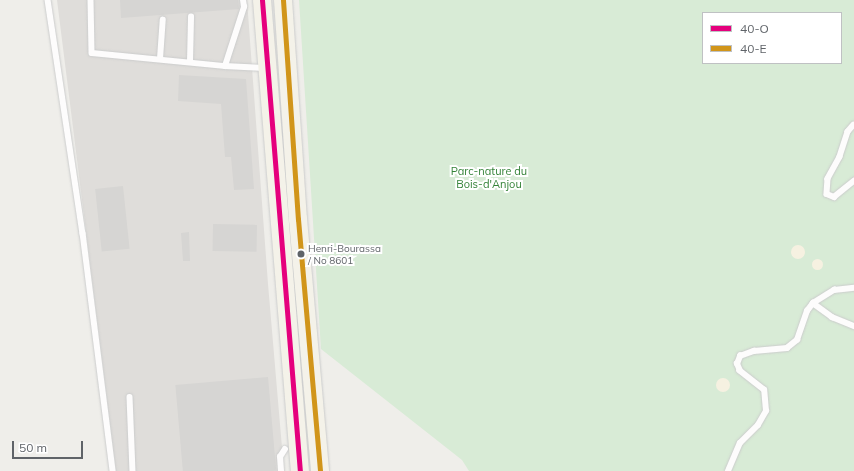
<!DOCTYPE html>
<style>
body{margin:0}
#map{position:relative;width:854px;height:471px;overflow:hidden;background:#efeeea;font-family:Mulish,sans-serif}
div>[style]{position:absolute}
.industrial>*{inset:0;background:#dfddda}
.green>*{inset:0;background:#d8ebd6}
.sand>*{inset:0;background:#f6f1e1}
.round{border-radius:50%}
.building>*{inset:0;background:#d6d5d3;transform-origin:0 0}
.roads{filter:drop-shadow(0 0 1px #cbcccc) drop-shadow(0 0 1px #cbcccc)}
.service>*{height:5.5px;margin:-2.75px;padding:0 2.75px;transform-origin:2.75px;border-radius:2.75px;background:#fdfcfc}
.primary>*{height:18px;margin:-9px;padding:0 9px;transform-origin:9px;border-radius:9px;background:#f4f2e9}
.bus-1>*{height:5px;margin:-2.5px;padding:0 2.5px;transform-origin:2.5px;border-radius:2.5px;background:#e5007d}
.bus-2>*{height:5px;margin:-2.5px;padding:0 2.5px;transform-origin:2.5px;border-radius:2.5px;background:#d1951a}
.dots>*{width:11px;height:11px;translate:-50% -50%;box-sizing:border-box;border:2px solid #fff;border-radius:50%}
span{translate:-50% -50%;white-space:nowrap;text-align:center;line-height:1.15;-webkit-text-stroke:4px #fff;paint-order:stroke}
.bus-label{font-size:10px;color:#5f6368}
.left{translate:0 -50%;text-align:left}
.park-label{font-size:11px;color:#348238}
.legend{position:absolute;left:702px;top:12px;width:140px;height:52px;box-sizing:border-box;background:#fff;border:1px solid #bfc1c3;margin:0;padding:5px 7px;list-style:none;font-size:12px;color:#5f6368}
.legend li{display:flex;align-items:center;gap:8px;height:20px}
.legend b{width:20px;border:1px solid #bfc1c3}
.scale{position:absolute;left:12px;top:441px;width:71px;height:18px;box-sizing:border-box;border:2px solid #5f6368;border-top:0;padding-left:5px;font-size:12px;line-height:14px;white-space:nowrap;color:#5f6368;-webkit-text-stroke:3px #fff;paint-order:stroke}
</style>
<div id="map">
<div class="industrial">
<i style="clip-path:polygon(57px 0,247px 0,268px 284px,284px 471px,116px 471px)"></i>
</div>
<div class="green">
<i style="clip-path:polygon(evenodd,299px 0,854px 0,854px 471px,469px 471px,462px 460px,321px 349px,299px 0,703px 13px,841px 13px,841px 63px,703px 63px,703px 13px)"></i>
</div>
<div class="sand">
<i class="round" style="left:791px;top:245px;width:14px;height:14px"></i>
<i class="round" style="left:811.5px;top:258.5px;width:11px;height:11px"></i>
<i class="round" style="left:716px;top:378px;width:14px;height:14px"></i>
</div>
<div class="building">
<i style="clip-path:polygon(120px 0,238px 0,239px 9px,121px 18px)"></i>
<i style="clip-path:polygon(179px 75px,246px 79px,254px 189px,234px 190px,231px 157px,225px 157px,221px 104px,178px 101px)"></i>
<i style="left:123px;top:186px;width:63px;height:28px;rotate:84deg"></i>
<i style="left:213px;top:224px;width:44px;height:27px;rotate:1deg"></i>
<i style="clip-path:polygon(189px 232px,190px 261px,183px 261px,181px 233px)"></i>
<i style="left:268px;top:377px;width:94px;height:93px;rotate:85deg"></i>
</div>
<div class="roads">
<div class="service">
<i style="left:48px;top:0;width:236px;rotate:81.5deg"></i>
<i style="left:83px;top:233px;width:240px;rotate:82.8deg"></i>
<i style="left:91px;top:0;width:53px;rotate:88.9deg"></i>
<i style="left:92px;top:53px;width:134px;rotate:5.6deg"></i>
<i style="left:225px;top:66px;width:62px;rotate:-72.1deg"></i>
<i style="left:244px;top:7px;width:7px;rotate:-98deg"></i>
<i style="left:160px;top:59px;width:39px;rotate:-86deg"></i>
<i style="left:190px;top:62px;width:45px;rotate:-88.7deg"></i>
<i style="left:225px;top:66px;width:39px;rotate:3deg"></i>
<i style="left:854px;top:125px;width:9px;rotate:131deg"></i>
<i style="left:848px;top:132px;width:26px;rotate:108deg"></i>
<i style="left:840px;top:157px;width:25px;rotate:119deg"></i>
<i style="left:828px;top:179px;width:15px;rotate:94deg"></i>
<i style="left:827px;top:194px;width:8px;rotate:23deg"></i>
<i style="left:834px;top:197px;width:26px;rotate:-39deg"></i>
<i style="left:813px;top:303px;width:24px;rotate:36deg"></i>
<i style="left:832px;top:317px;width:24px;rotate:22deg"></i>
<i style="left:130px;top:397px;width:74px;rotate:87.7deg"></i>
<i style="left:281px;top:471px;width:14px;rotate:-94deg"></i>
<i style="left:280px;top:457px;width:9px;rotate:-58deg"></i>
<i style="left:728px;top:471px;width:30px;rotate:-67deg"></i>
<i style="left:740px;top:443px;width:25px;rotate:-45deg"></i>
<i style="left:758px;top:425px;width:16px;rotate:-60deg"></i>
<i style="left:766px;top:411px;width:21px;rotate:-95deg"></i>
<i style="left:764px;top:390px;width:31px;rotate:-142deg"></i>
<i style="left:740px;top:371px;width:8px;rotate:-113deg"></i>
<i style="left:737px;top:364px;width:9px;rotate:-69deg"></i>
<i style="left:740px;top:356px;width:15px;rotate:-20deg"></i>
<i style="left:754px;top:351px;width:33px;rotate:-5deg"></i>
<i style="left:787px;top:348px;width:13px;rotate:-39deg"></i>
<i style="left:797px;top:340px;width:31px;rotate:-71deg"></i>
<i style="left:807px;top:311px;width:10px;rotate:-53deg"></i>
<i style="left:813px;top:303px;width:25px;rotate:-32deg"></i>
<i style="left:834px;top:290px;width:20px;rotate:-6deg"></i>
</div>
<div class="primary">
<i style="left:262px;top:0;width:473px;rotate:85.4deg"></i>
<i style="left:283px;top:0;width:220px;rotate:86.1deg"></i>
<i style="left:298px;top:219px;width:253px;rotate:85deg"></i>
</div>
</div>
<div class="bus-1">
<i style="left:262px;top:0;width:473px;rotate:85.4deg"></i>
</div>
<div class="bus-2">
<i style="left:283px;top:0;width:220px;rotate:86.1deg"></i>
<i style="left:298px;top:219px;width:253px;rotate:85deg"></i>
</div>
<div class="dots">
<i style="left:301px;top:254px;background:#5f6368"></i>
</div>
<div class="bus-label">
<span class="left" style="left:308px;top:254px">Henri-Bourassa<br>/ No 8601</span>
</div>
<div class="park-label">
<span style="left:489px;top:178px">Parc-nature du<br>Bois-d'Anjou</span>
</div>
<ul class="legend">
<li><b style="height:5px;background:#e5007d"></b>40-O</li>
<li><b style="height:5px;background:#d1951a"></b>40-E</li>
</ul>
<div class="scale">50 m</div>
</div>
